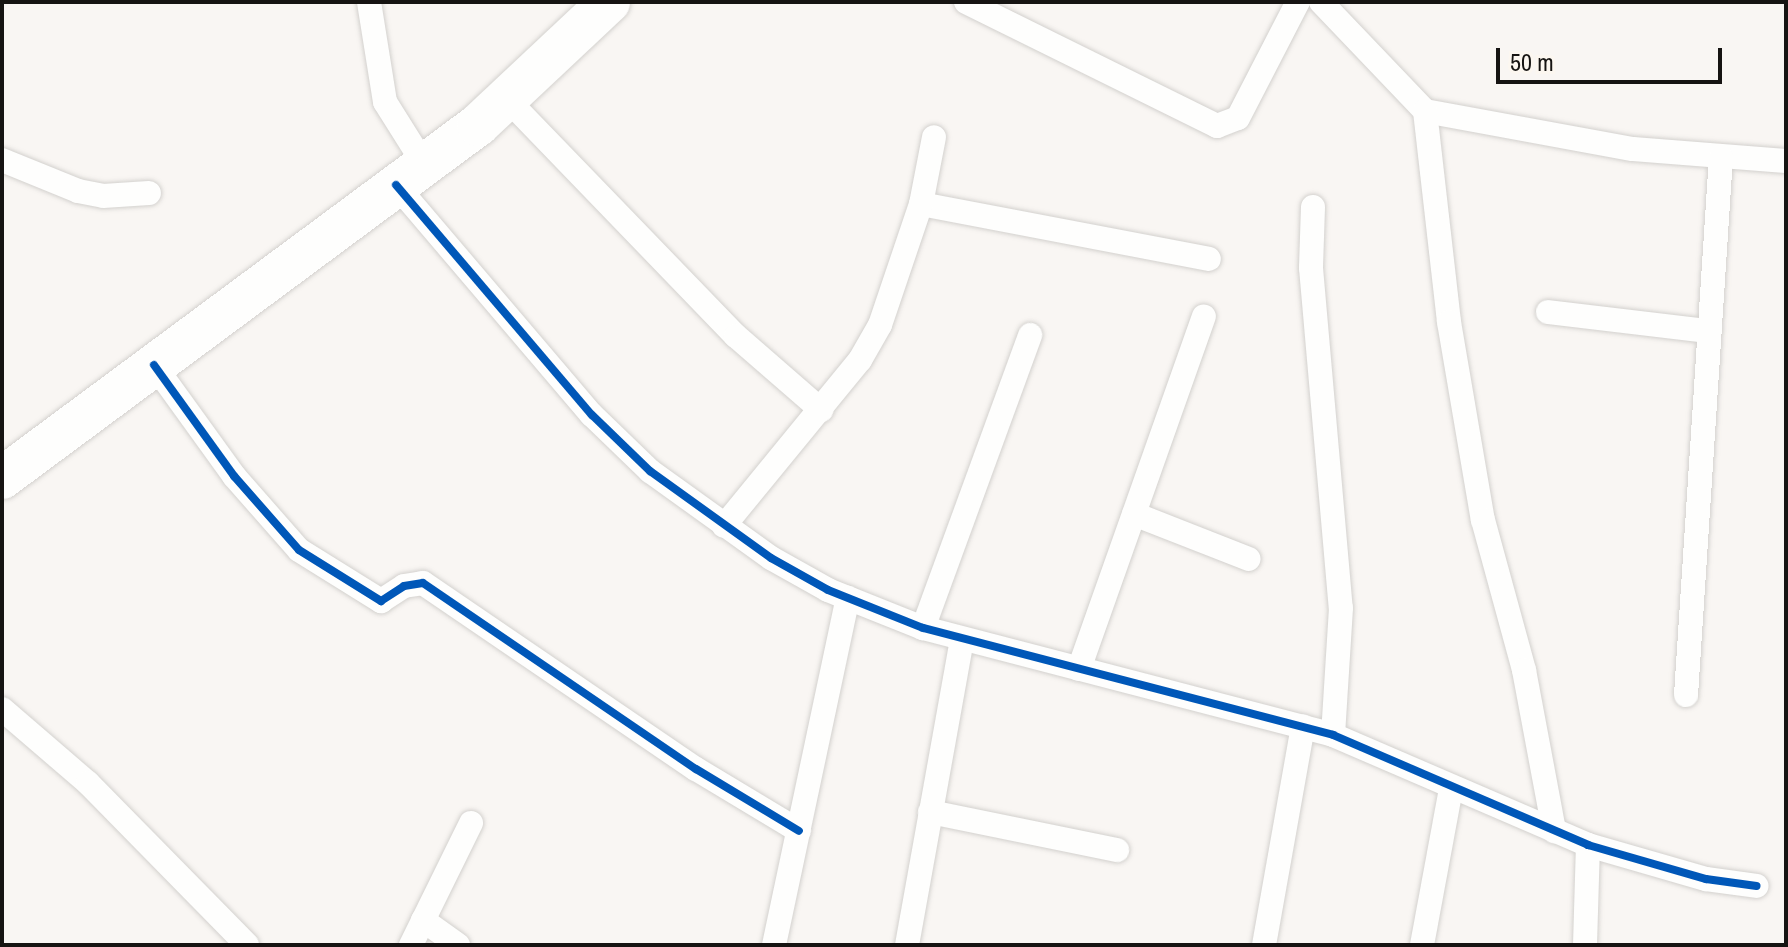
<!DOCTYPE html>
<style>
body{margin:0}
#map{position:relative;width:1788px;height:947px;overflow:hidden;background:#f9f6f3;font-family:"Archivo Narrow",sans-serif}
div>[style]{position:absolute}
.roads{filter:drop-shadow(0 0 2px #d3d1ce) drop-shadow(0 0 2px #d3d1ce)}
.minor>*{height:24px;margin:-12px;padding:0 12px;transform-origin:12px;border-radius:12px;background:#fefefd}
.trunk>*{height:42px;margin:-21px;padding:0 21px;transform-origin:21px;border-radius:21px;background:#fefefd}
.cycleway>*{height:8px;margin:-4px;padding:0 4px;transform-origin:4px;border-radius:4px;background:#0057b8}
span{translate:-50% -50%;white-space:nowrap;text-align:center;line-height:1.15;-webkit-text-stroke:7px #fcf7f0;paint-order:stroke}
.frame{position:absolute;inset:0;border:4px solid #161412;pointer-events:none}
.scale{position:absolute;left:1496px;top:48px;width:226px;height:36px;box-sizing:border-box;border:4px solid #161412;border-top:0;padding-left:10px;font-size:24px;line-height:28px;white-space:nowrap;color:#161412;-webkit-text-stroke:6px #fcf7f0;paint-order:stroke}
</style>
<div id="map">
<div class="roads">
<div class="minor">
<i style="left:369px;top:2px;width:101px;rotate:80.9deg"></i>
<i style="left:385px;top:102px;width:73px;rotate:57.8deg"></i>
<i style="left:966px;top:2px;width:280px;rotate:26.3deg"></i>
<i style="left:1217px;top:126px;width:22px;rotate:-21deg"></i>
<i style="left:1238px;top:118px;width:131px;rotate:-62.7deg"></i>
<i style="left:1321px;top:2px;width:151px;rotate:46.3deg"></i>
<i style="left:1425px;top:111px;width:211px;rotate:10.4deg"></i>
<i style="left:1633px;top:149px;width:153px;rotate:4.5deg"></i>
<i style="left:506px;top:98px;width:331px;rotate:46deg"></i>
<i style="left:736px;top:336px;width:113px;rotate:41deg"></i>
<i style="left:1425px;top:111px;width:212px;rotate:83.5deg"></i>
<i style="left:1449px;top:322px;width:201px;rotate:80.3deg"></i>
<i style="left:1483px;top:520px;width:156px;rotate:74.7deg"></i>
<i style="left:1524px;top:670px;width:164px;rotate:79.4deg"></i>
<i style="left:2px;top:160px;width:82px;rotate:22.2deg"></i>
<i style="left:78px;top:191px;width:25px;rotate:11deg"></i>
<i style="left:103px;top:196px;width:46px;rotate:-3.7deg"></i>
<i style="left:396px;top:185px;width:302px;rotate:49.6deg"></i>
<i style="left:592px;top:415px;width:81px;rotate:44deg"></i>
<i style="left:650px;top:471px;width:149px;rotate:35.7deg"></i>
<i style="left:771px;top:558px;width:65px;rotate:29.3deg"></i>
<i style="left:828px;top:590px;width:102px;rotate:21.8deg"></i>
<i style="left:923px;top:628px;width:424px;rotate:14.6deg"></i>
<i style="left:1333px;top:735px;width:278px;rotate:23.3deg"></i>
<i style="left:1588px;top:845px;width:123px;rotate:16.1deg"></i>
<i style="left:1706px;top:879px;width:51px;rotate:7.8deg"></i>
<i style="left:921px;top:204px;width:293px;rotate:10.8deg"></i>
<i style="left:1313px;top:207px;width:61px;rotate:91.9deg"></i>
<i style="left:1311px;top:268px;width:341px;rotate:85deg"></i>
<i style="left:1341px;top:608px;width:127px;rotate:93.6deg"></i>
<i style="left:1548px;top:312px;width:160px;rotate:6.8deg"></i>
<i style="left:154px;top:365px;width:137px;rotate:54.2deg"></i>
<i style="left:234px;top:476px;width:98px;rotate:48.7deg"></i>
<i style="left:299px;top:550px;width:97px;rotate:31.9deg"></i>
<i style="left:381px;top:601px;width:27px;rotate:-33deg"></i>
<i style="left:404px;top:586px;width:19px;rotate:-9deg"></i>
<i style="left:423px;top:583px;width:330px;rotate:34.3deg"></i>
<i style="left:696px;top:769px;width:120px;rotate:31deg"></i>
<i style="left:1134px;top:514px;width:123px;rotate:21.4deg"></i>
<i style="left:724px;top:526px;width:215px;rotate:-50.7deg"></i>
<i style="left:860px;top:360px;width:40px;rotate:-60.3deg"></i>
<i style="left:880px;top:325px;width:128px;rotate:-71.3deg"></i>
<i style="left:921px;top:204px;width:68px;rotate:-79deg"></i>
<i style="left:923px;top:628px;width:312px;rotate:-69.9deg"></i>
<i style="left:1079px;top:669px;width:374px;rotate:-70.5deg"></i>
<i style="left:1686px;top:695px;width:539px;rotate:-86.28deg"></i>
<i style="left:2px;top:709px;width:113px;rotate:40.7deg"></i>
<i style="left:88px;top:783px;width:227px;rotate:45.5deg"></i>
<i style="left:930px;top:812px;width:191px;rotate:11.5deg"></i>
<i style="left:423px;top:920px;width:43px;rotate:35.5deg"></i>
<i style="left:411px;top:945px;width:136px;rotate:-63.8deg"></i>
<i style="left:774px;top:945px;width:355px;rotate:-78deg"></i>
<i style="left:907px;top:945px;width:311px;rotate:-79.8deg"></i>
<i style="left:1264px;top:945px;width:222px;rotate:-79.9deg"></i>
<i style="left:1422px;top:945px;width:160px;rotate:-79.5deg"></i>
<i style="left:1585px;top:945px;width:100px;rotate:-88.3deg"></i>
</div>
<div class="trunk">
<i style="left:2px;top:478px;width:593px;rotate:-36.56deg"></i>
<i style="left:478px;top:125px;width:180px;rotate:-43.2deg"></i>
</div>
</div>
<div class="cycleway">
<i style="left:396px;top:185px;width:302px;rotate:49.6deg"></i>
<i style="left:592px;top:415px;width:81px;rotate:44deg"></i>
<i style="left:650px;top:471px;width:149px;rotate:35.7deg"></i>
<i style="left:771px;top:558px;width:65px;rotate:29.3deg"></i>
<i style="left:828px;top:590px;width:102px;rotate:21.8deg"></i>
<i style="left:923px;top:628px;width:424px;rotate:14.6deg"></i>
<i style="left:1333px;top:735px;width:278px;rotate:23.3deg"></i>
<i style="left:1588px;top:845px;width:123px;rotate:16.1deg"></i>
<i style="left:1706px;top:879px;width:51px;rotate:7.8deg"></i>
<i style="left:154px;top:365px;width:137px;rotate:54.2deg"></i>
<i style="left:234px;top:476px;width:98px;rotate:48.7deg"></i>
<i style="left:299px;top:550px;width:97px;rotate:31.9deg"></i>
<i style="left:381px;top:601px;width:27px;rotate:-33deg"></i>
<i style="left:404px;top:586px;width:19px;rotate:-9deg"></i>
<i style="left:423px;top:583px;width:330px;rotate:34.3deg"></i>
<i style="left:696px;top:769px;width:120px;rotate:31deg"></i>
</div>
<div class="frame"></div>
<div class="scale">50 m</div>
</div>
